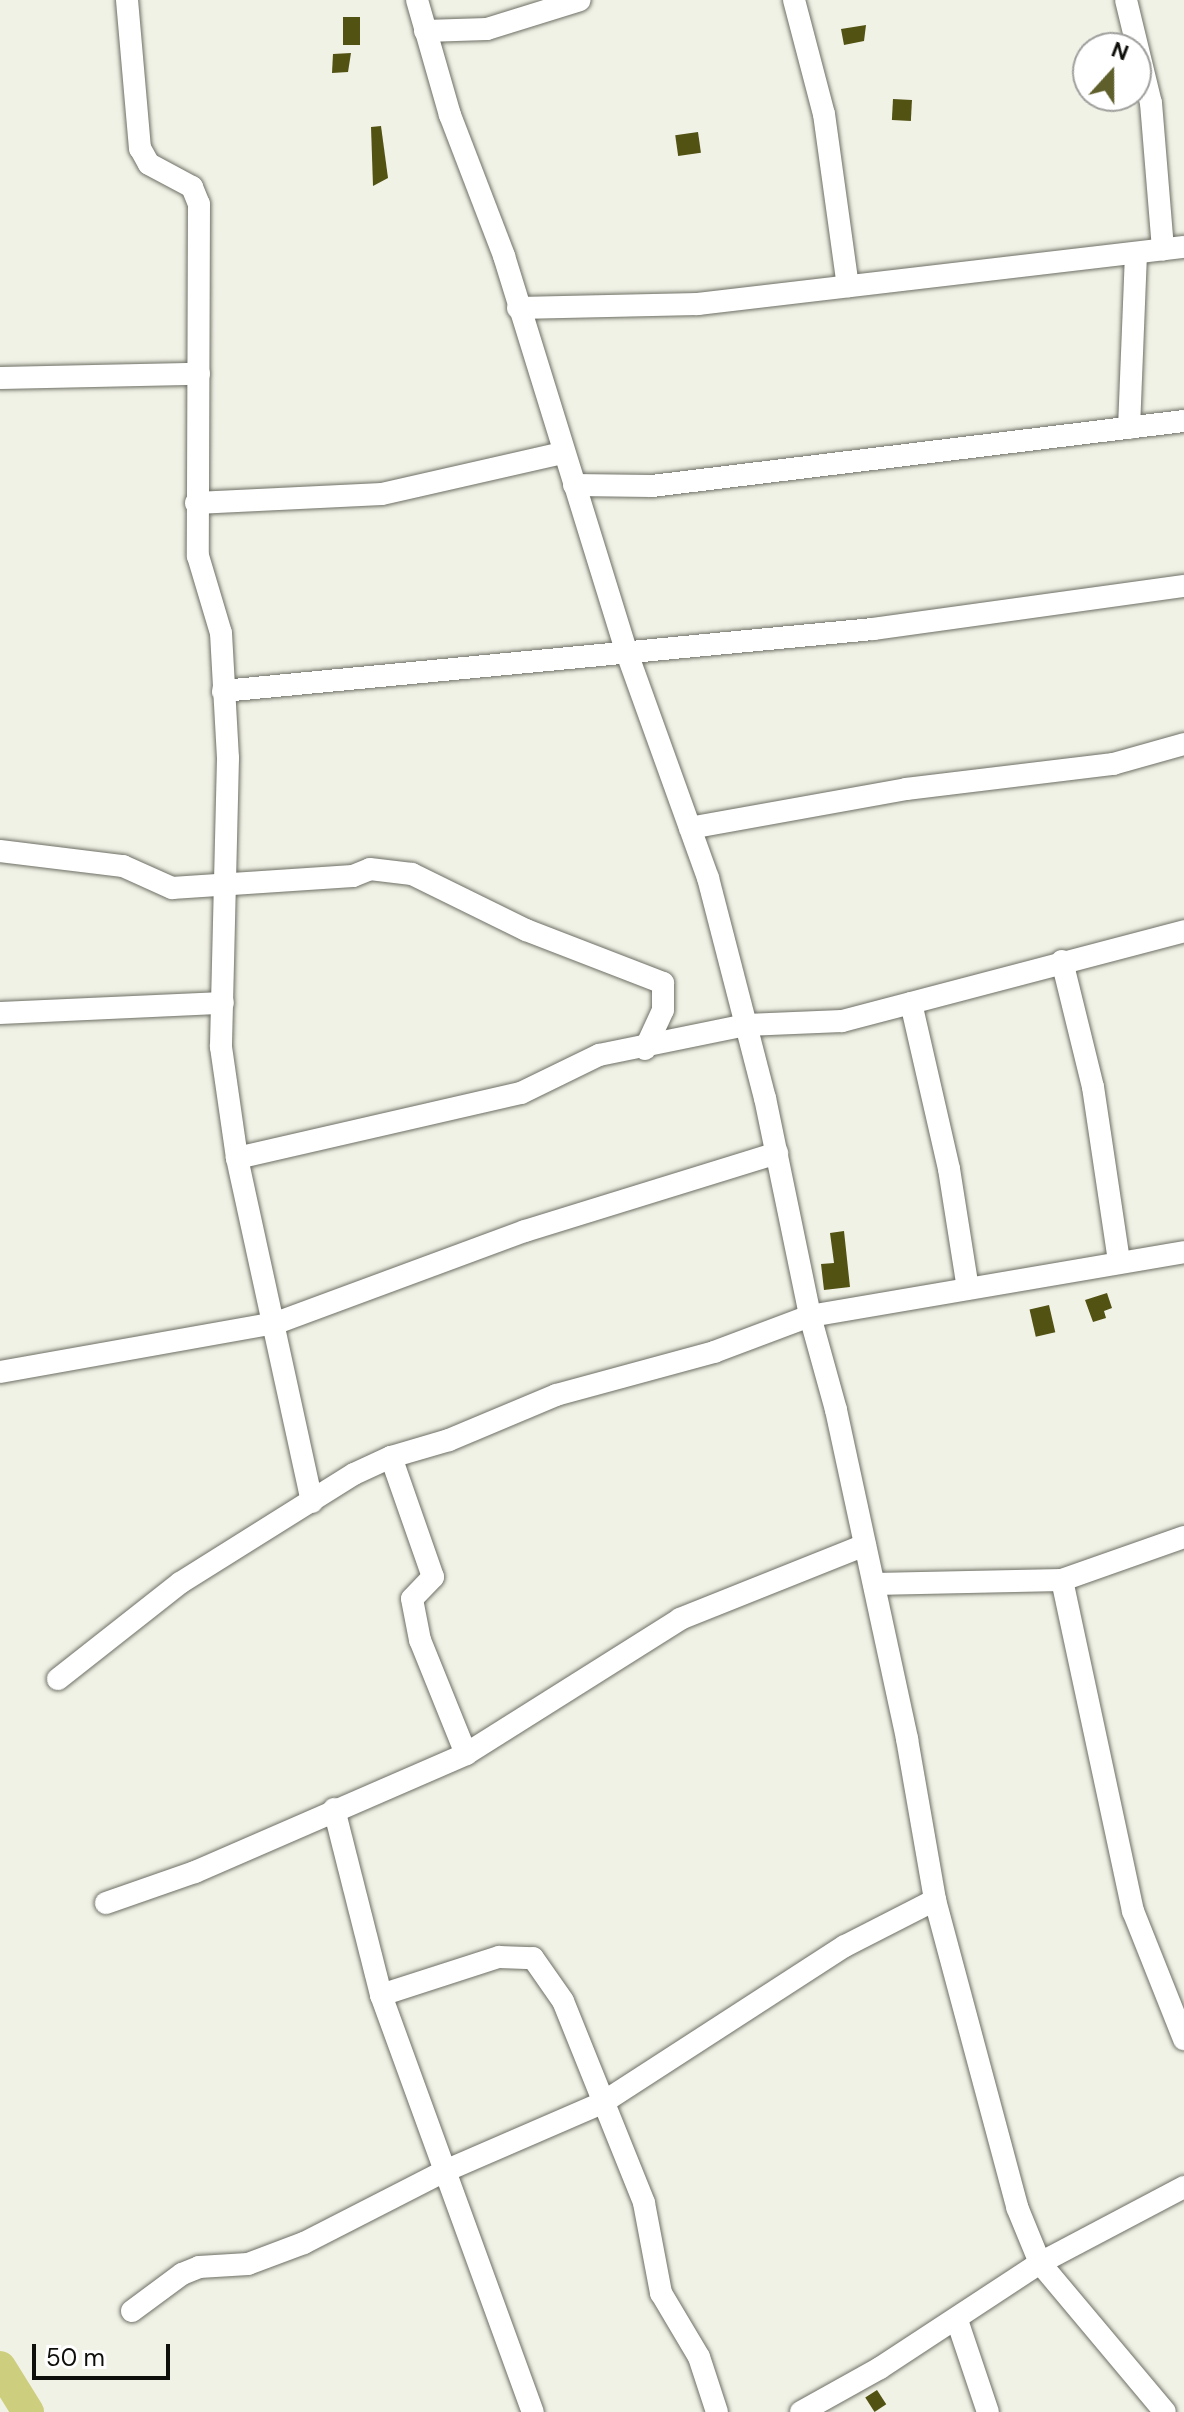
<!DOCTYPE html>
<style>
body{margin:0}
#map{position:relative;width:1184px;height:2412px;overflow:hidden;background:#f1f2e6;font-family:"DM Sans",sans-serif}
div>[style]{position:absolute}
.river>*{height:32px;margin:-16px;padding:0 16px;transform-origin:16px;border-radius:16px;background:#cece7f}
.building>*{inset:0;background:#525213;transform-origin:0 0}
.roads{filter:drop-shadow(0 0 2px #6e6f65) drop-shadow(0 0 2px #6e6f65)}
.minor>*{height:22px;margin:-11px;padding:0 11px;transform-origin:11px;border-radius:11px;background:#fff}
span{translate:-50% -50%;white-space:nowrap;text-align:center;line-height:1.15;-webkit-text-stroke:8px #fff;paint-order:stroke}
.north{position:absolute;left:1072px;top:32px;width:80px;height:80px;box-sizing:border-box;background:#fff;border:2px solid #9f9f9d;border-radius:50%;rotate:21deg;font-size:22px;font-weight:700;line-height:32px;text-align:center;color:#0e0e0a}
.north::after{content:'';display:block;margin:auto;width:28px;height:36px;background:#5f5f2c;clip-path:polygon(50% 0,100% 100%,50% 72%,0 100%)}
.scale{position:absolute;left:32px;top:2344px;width:138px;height:36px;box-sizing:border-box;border:4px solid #0e0e0a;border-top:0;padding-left:10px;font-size:24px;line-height:28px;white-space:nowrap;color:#0e0e0a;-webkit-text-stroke:6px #fff;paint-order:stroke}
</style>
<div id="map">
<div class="river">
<i style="left:0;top:2367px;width:53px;rotate:58.1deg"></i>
</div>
<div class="building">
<i style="left:343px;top:17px;width:17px;height:28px"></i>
<i style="clip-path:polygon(866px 25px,864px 41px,844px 45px,841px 29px)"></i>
<i style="clip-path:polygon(351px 53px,348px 72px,332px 73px,333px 54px)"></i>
<i style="left:893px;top:99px;width:19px;height:21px;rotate:3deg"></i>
<i style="clip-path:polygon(381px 126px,388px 178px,373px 186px,371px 127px)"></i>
<i style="left:698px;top:132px;width:21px;height:23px;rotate:82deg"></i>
<i style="clip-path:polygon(844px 1231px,850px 1287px,824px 1290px,821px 1264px,834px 1263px,830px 1233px)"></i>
<i style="clip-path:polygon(1107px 1293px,1112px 1308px,1104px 1311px,1106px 1318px,1093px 1322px,1085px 1300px)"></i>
<i style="left:1049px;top:1305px;width:28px;height:20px;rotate:77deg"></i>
<i style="left:877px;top:2390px;width:17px;height:14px;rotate:57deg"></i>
</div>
<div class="roads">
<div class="minor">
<i style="left:127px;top:0;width:149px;rotate:85deg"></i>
<i style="left:140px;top:148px;width:18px;rotate:61deg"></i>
<i style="left:149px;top:164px;width:49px;rotate:28.1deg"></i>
<i style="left:192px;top:187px;width:18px;rotate:68deg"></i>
<i style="left:199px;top:204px;width:352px;rotate:90.2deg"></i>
<i style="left:198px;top:556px;width:80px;rotate:73.4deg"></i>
<i style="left:221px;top:633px;width:125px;rotate:86.8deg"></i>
<i style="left:228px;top:758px;width:289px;rotate:91.4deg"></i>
<i style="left:221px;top:1047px;width:112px;rotate:81.8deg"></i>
<i style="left:237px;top:1158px;width:352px;rotate:77.7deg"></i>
<i style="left:417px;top:0;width:120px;rotate:74deg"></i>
<i style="left:450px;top:115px;width:151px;rotate:69deg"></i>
<i style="left:504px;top:256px;width:416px;rotate:72.8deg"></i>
<i style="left:627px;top:653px;width:239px;rotate:70.2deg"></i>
<i style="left:708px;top:878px;width:227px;rotate:75.5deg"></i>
<i style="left:765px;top:1098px;width:223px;rotate:78.3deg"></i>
<i style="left:810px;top:1316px;width:98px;rotate:74.5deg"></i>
<i style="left:836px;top:1410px;width:337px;rotate:77.8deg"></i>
<i style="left:907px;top:1739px;width:163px;rotate:80.1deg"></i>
<i style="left:935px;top:1900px;width:318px;rotate:75deg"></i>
<i style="left:1017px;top:2207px;width:61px;rotate:67.7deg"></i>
<i style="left:1040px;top:2263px;width:194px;rotate:50deg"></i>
<i style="left:794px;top:0;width:118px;rotate:75.3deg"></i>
<i style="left:824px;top:114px;width:174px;rotate:82.1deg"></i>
<i style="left:1126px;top:0;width:106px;rotate:76.4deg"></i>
<i style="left:1151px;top:103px;width:147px;rotate:85.3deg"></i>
<i style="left:425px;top:31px;width:62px;rotate:-1.8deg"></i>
<i style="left:487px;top:29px;width:97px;rotate:-17.3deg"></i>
<i style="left:518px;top:308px;width:180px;rotate:-1.3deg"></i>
<i style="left:698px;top:304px;width:489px;rotate:-6.7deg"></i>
<i style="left:0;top:378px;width:199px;rotate:-1.2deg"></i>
<i style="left:1129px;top:428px;width:175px;rotate:-87.7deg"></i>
<i style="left:574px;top:485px;width:78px;rotate:0.7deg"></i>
<i style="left:652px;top:486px;width:536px;rotate:-6.97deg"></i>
<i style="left:196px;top:503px;width:186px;rotate:-2.8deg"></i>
<i style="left:382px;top:494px;width:186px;rotate:-12.8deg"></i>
<i style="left:223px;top:691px;width:653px;rotate:-5.45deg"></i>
<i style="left:873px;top:629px;width:314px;rotate:-7.9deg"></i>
<i style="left:690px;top:828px;width:219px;rotate:-10.2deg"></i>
<i style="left:906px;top:789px;width:209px;rotate:-6.9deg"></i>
<i style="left:1113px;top:764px;width:74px;rotate:-15.7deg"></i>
<i style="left:0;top:851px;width:124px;rotate:7deg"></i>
<i style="left:123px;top:866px;width:54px;rotate:24.2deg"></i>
<i style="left:172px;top:888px;width:181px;rotate:-3.8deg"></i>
<i style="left:353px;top:876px;width:18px;rotate:-22deg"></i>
<i style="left:370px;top:869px;width:42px;rotate:6.8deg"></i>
<i style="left:412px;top:874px;width:127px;rotate:26.2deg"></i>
<i style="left:526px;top:930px;width:147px;rotate:21.1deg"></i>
<i style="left:663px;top:983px;width:27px;rotate:90deg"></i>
<i style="left:663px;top:1010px;width:43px;rotate:114.8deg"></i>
<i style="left:1062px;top:961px;width:130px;rotate:76.2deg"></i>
<i style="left:1093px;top:1087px;width:177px;rotate:81.5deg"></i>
<i style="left:911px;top:1003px;width:170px;rotate:77.1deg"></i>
<i style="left:949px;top:1169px;width:121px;rotate:81deg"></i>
<i style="left:0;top:1013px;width:223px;rotate:-2.6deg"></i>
<i style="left:237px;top:1158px;width:291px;rotate:-12.9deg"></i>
<i style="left:521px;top:1093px;width:87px;rotate:-26deg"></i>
<i style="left:599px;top:1055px;width:150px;rotate:-11.5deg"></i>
<i style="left:746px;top:1025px;width:96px;rotate:-2.4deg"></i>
<i style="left:842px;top:1021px;width:354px;rotate:-14.7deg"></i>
<i style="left:0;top:1372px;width:280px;rotate:-10.1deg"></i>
<i style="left:276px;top:1323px;width:265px;rotate:-20.3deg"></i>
<i style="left:525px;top:1231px;width:264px;rotate:-17.2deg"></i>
<i style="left:391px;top:1457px;width:127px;rotate:70.7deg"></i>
<i style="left:433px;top:1577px;width:30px;rotate:134deg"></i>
<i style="left:412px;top:1599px;width:42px;rotate:79deg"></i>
<i style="left:420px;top:1640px;width:123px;rotate:68deg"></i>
<i style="left:1062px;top:1580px;width:129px;rotate:-19.4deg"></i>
<i style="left:874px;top:1584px;width:188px;rotate:-1.2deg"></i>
<i style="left:1062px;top:1580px;width:339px;rotate:77.9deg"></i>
<i style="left:1133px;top:1911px;width:138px;rotate:68.3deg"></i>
<i style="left:58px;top:1679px;width:155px;rotate:-38.2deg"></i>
<i style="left:180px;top:1583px;width:205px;rotate:-32.1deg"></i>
<i style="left:354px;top:1474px;width:41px;rotate:-24.7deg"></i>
<i style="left:391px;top:1457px;width:60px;rotate:-16.3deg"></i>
<i style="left:449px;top:1440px;width:116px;rotate:-22.8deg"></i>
<i style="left:556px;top:1395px;width:164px;rotate:-15.2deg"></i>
<i style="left:714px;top:1352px;width:103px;rotate:-20.6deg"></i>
<i style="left:810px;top:1316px;width:379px;rotate:-9.7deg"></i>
<i style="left:334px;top:1809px;width:192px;rotate:75.8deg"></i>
<i style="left:381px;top:1995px;width:444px;rotate:70deg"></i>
<i style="left:106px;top:1903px;width:94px;rotate:-19.2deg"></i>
<i style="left:195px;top:1872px;width:296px;rotate:-23.5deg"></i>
<i style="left:466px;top:1754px;width:253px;rotate:-32.2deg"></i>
<i style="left:680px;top:1619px;width:199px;rotate:-21.8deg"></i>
<i style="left:381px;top:1995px;width:124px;rotate:-17.9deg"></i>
<i style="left:499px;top:1957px;width:34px;rotate:2deg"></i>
<i style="left:533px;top:1958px;width:52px;rotate:55.1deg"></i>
<i style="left:563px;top:2001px;width:218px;rotate:68.1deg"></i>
<i style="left:644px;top:2203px;width:92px;rotate:79.3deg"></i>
<i style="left:661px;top:2293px;width:74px;rotate:59.3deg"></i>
<i style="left:699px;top:2357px;width:58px;rotate:71.9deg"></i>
<i style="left:132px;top:2311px;width:62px;rotate:-36.5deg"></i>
<i style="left:182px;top:2274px;width:18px;rotate:-22deg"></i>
<i style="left:199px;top:2267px;width:49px;rotate:-3.5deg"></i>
<i style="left:248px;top:2264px;width:60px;rotate:-20.6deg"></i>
<i style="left:304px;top:2243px;width:158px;rotate:-27.1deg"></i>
<i style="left:445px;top:2171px;width:171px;rotate:-23.4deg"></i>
<i style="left:602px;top:2103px;width:289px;rotate:-32.9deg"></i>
<i style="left:845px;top:1946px;width:101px;rotate:-27.1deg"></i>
<i style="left:957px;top:2320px;width:97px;rotate:71.4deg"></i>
<i style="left:801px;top:2412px;width:90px;rotate:-29.1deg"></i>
<i style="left:880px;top:2368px;width:191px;rotate:-33.3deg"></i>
<i style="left:1040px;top:2263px;width:163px;rotate:-27.8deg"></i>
</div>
</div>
<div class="north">N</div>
<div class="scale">50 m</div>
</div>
